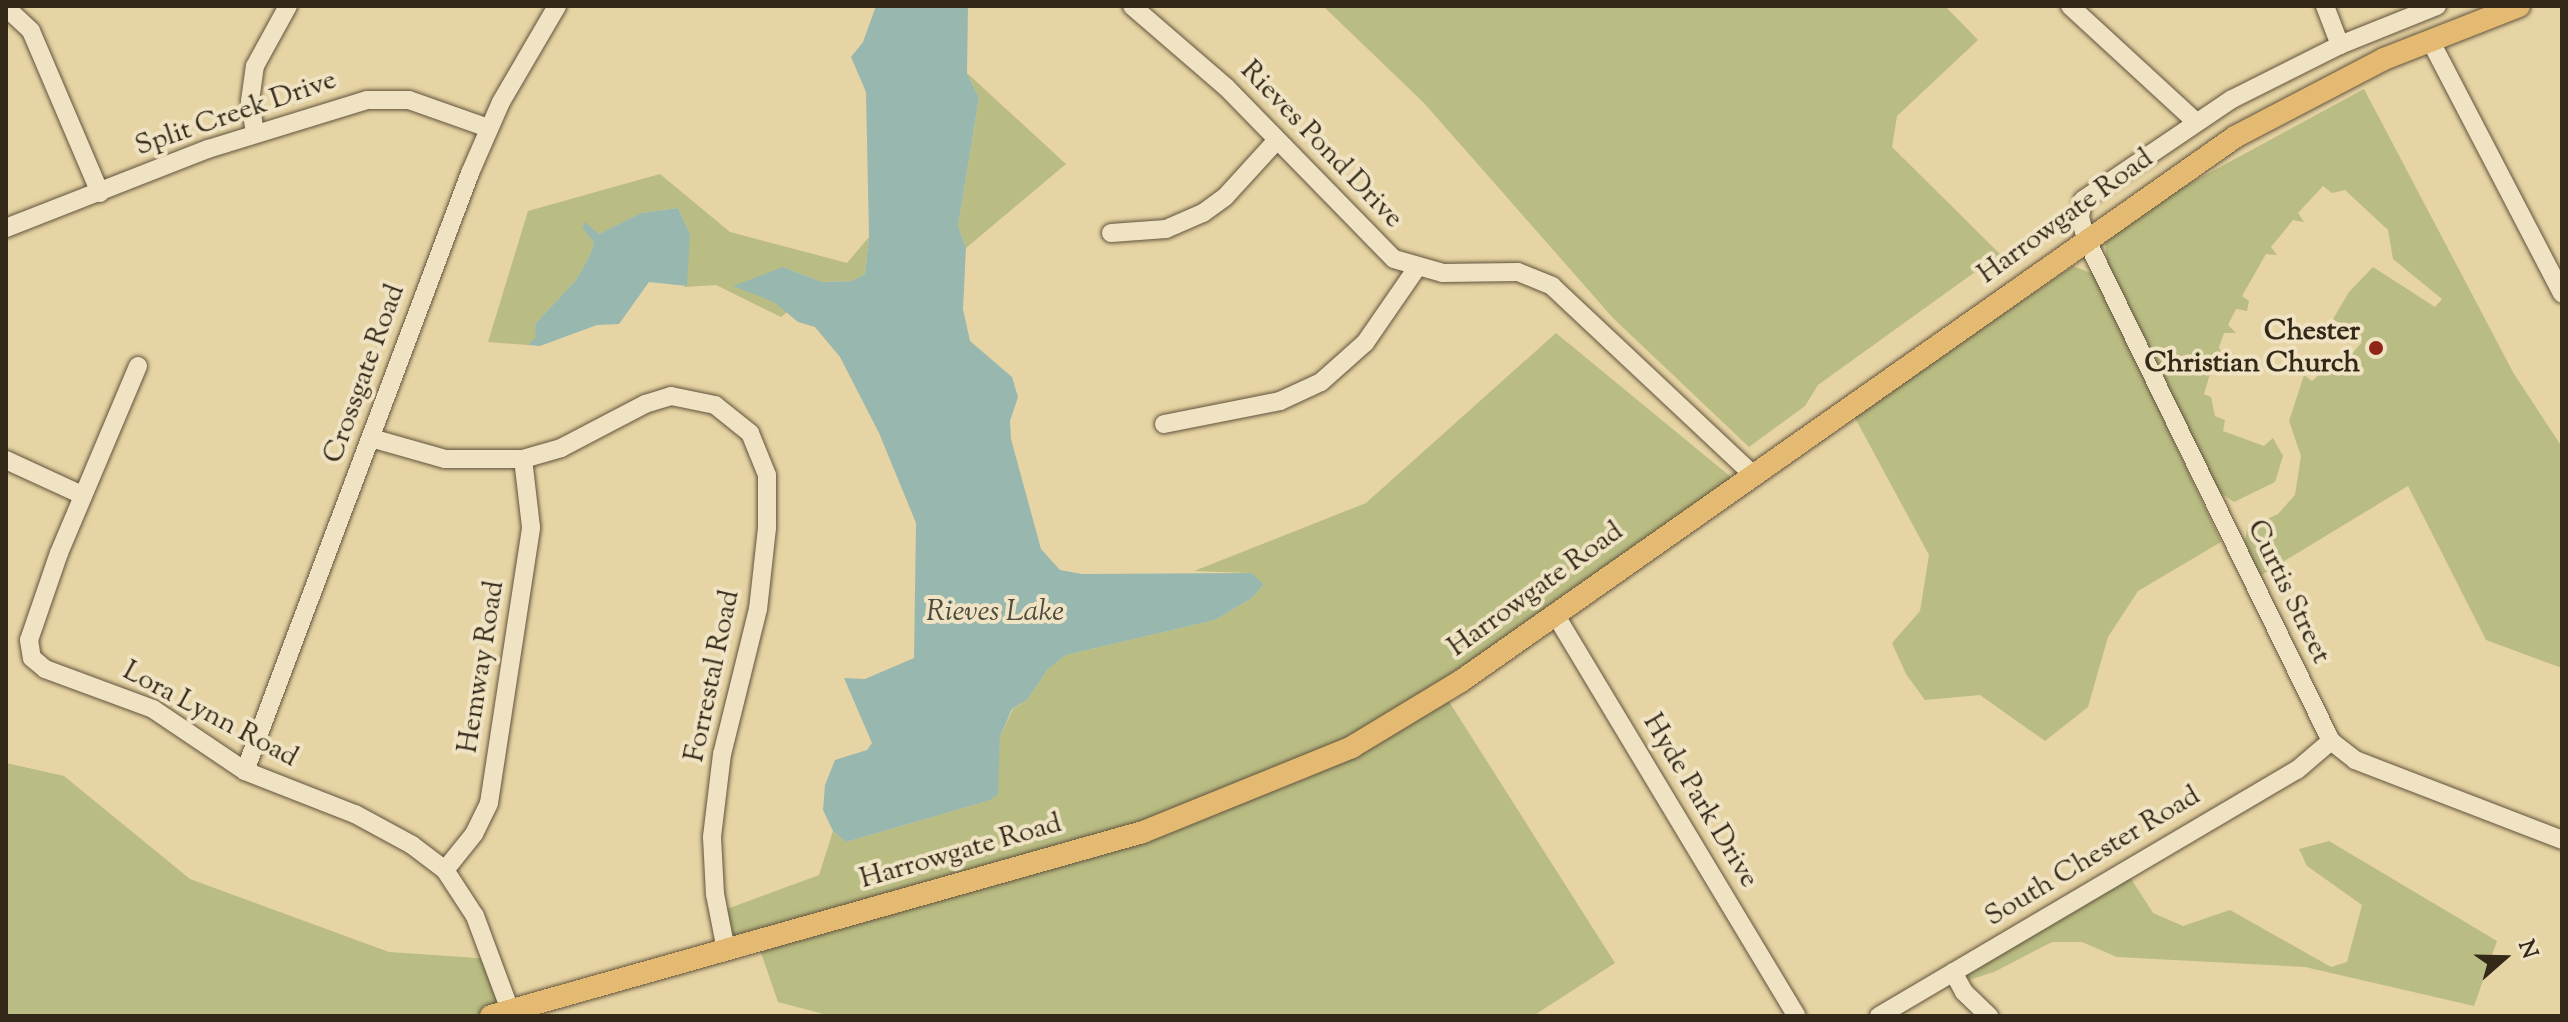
<!DOCTYPE html>
<style>
body{margin:0}
#map{position:relative;width:2568px;height:1022px;overflow:hidden;background:#e7d4a4;font-family:"Sorts Mill Goudy",serif}
div>[style]{position:absolute}
.green>*{inset:0;background:#b9bc83}
.water>*{inset:0;background:#98b7ae}
.roads{filter:drop-shadow(0 0 2px #61533c) drop-shadow(0 0 2px #61533c)}
.minor>*{height:18px;margin:-9px;padding:0 9px;transform-origin:9px;border-radius:9px;background:#efe3c4}
.major>*{height:22px;margin:-11px;padding:0 11px;transform-origin:11px;border-radius:11px;background:#e4ba72}
.dots>*{width:22px;height:22px;translate:-50% -50%;box-sizing:border-box;border:4px solid #efe3c4;border-radius:50%}
span{translate:-50% -50%;white-space:nowrap;text-align:center;line-height:1.15;-webkit-text-stroke:8px #efe3c4;paint-order:stroke}
.street-label{font-size:28px;color:#342819}
.poi-label{font-size:28px;color:#342819;font-weight:700}
.right{translate:-100% -50%;text-align:right}
.water-label{font-size:30px;color:#4d4c3e;font-style:italic}
.frame{position:absolute;inset:0;border:8px solid #342819;pointer-events:none}
.north{position:absolute;left:2464px;top:918px;width:80px;height:80px;-webkit-text-stroke:6px #efe3c4;paint-order:stroke;rotate:70deg;font-size:22px;font-weight:700;line-height:32px;text-align:center;color:#342819}
.north::after{content:'';display:block;margin:auto;width:28px;height:36px;background:#342819;clip-path:polygon(50% 0,100% 100%,50% 72%,0 100%)}
</style>
<div id="map">
<div class="green">
<i style="clip-path:polygon(1323px 6px,1945px 6px,1978px 40px,1897px 116px,1892px 147px,2000px 254px,1818px 385px,1805px 406px,1749px 447px,1613px 318px,1424px 103px)"></i>
<i style="clip-path:polygon(967px 73px,1066px 164px,966px 248px,958px 226px,979px 98px)"></i>
<i style="clip-path:polygon(2364px 89px,2514px 374px,2562px 447px,2562px 668px,2486px 640px,2408px 486px,2258px 577px,2244px 549px,2247px 528px,2278px 514px,2295px 495px,2301px 456px,2289px 421px,2304px 375px,2312px 381px,2328px 367px,2336px 372px,2362px 342px,2338px 329px,2341px 324px,2333px 319px,2349px 292px,2373px 267px,2435px 307px,2442px 299px,2393px 259px,2388px 230px,2345px 190px,2332px 193px,2323px 186px,2298px 213px,2304px 222px,2293px 220px,2271px 247px,2277px 255px,2266px 254px,2242px 296px,2249px 301px,2247px 311px,2236px 309px,2228px 325px,2236px 333px,2224px 333px,2219px 347px,2224px 362px,2220px 368px,2212px 367px,2204px 394px,2211px 397px,2215px 416px,2225px 420px,2223px 431px,2264px 446px,2273px 438px,2283px 456px,2275px 482px,2234px 502px,2219px 492px,2107px 265px,2105px 241px,2159px 200px)"></i>
<i style="clip-path:polygon(660px 174px,730px 232px,847px 263px,869px 237px,865px 274px,852px 281px,822px 282px,783px 267px,792px 308px,781px 317px,716px 285px,685px 287px,680px 276px,690px 234px,678px 208px,641px 213px,599px 234px,582px 228px,594px 242px,590px 255px,576px 280px,535px 324px,537px 337px,528px 345px,488px 342px,528px 211px)"></i>
<i style="clip-path:polygon(2073px 266px,2096px 275px,2221px 542px,2138px 591px,2108px 637px,2088px 707px,2045px 741px,1980px 695px,1925px 700px,1906px 674px,1892px 643px,1920px 611px,1929px 555px,1854px 416px)"></i>
<i style="clip-path:polygon(1556px 333px,1737px 482px,1461px 681px,1275px 783px,726px 950px,719px 912px,819px 875px,833px 831px,846px 842px,991px 800px,997px 794px,1000px 737px,1013px 709px,1027px 700px,1048px 669px,1066px 655px,1215px 620px,1252px 598px,1264px 584px,1250px 573px,1194px 571px,1366px 503px)"></i>
<i style="clip-path:polygon(1448px 700px,1615px 963px,1533px 1016px,831px 1016px,778px 1002px,760px 950px,1104px 853px,1305px 779px)"></i>
<i style="clip-path:polygon(6px 763px,64px 776px,190px 879px,389px 952px,492px 959px,510px 1010px,491px 1016px,6px 1016px)"></i>
<i style="clip-path:polygon(2329px 841px,2497px 941px,2474px 1006px,2305px 967px,2117px 957px,2082px 942px,2052px 942px,1994px 972px,1956px 984px,1949px 980px,2128px 874px,2153px 913px,2183px 926px,2230px 910px,2331px 967px,2347px 962px,2362px 905px,2307px 866px,2299px 849px)"></i>
</div>
<div class="water">
<i style="clip-path:polygon(876px 6px,968px 6px,967px 73px,979px 98px,958px 226px,966px 248px,963px 309px,970px 341px,1012px 377px,1018px 397px,1010px 421px,1011px 439px,1041px 549px,1060px 570px,1082px 574px,1251px 573px,1264px 584px,1252px 598px,1215px 620px,1066px 655px,1048px 669px,1027px 700px,1012px 709px,1000px 737px,998px 794px,991px 800px,846px 842px,833px 831px,823px 810px,825px 785px,835px 760px,867px 750px,872px 743px,844px 678px,865px 679px,914px 658px,916px 523px,879px 433px,840px 357px,815px 327px,798px 322px,774px 302px,733px 286px,783px 267px,822px 282px,852px 281px,865px 274px,869px 237px,866px 92px,851px 57px,863px 42px)"></i>
<i style="clip-path:polygon(678px 208px,690px 234px,687px 286px,649px 282px,619px 324px,597px 325px,540px 346px,528px 345px,536px 337px,535px 324px,576px 280px,590px 255px,594px 242px,582px 228px,585px 222px,599px 234px,641px 213px)"></i>
</div>
<div class="roads">
<div class="minor">
<i style="left:1132px;top:6px;width:124px;rotate:40.8deg"></i>
<i style="left:1226px;top:87px;width:240px;rotate:45.7deg"></i>
<i style="left:1394px;top:259px;width:51px;rotate:15.9deg"></i>
<i style="left:1443px;top:273px;width:75px;rotate:-0.8deg"></i>
<i style="left:1518px;top:272px;width:37px;rotate:22deg"></i>
<i style="left:1552px;top:286px;width:273px;rotate:43.2deg"></i>
<i style="left:2070px;top:6px;width:171px;rotate:42.6deg"></i>
<i style="left:2325px;top:6px;width:42px;rotate:69deg"></i>
<i style="left:2437px;top:6px;width:105px;rotate:158.1deg"></i>
<i style="left:2340px;top:45px;width:121px;rotate:153.4deg"></i>
<i style="left:2232px;top:99px;width:180px;rotate:145.9deg"></i>
<i style="left:2083px;top:200px;width:17px;rotate:100deg"></i>
<i style="left:2080px;top:217px;width:23px;rotate:75deg"></i>
<i style="left:2086px;top:239px;width:559px;rotate:63.99deg"></i>
<i style="left:2331px;top:741px;width:31px;rotate:38deg"></i>
<i style="left:2355px;top:760px;width:222px;rotate:21.1deg"></i>
<i style="left:12px;top:13px;width:26px;rotate:43deg"></i>
<i style="left:31px;top:31px;width:176px;rotate:66.9deg"></i>
<i style="left:2430px;top:40px;width:286px;rotate:62.5deg"></i>
<i style="left:255px;top:133px;width:32px;rotate:-99deg"></i>
<i style="left:250px;top:101px;width:35px;rotate:-82deg"></i>
<i style="left:255px;top:66px;width:68px;rotate:-61.2deg"></i>
<i style="left:6px;top:228px;width:217px;rotate:-21.4deg"></i>
<i style="left:208px;top:149px;width:166px;rotate:-17.1deg"></i>
<i style="left:367px;top:100px;width:42px"></i>
<i style="left:409px;top:100px;width:84px;rotate:19.5deg"></i>
<i style="left:1111px;top:233px;width:55px;rotate:-4.2deg"></i>
<i style="left:1166px;top:229px;width:40px;rotate:-23.4deg"></i>
<i style="left:1203px;top:213px;width:27px;rotate:-36deg"></i>
<i style="left:1225px;top:197px;width:77px;rotate:-47.6deg"></i>
<i style="left:138px;top:366px;width:203px;rotate:112.9deg"></i>
<i style="left:59px;top:553px;width:92px;rotate:109deg"></i>
<i style="left:29px;top:640px;width:18px;rotate:81deg"></i>
<i style="left:32px;top:658px;width:17px;rotate:40deg"></i>
<i style="left:45px;top:669px;width:115px;rotate:20.3deg"></i>
<i style="left:153px;top:709px;width:111px;rotate:34deg"></i>
<i style="left:245px;top:771px;width:118px;rotate:21.4deg"></i>
<i style="left:355px;top:814px;width:65px;rotate:28.5deg"></i>
<i style="left:412px;top:845px;width:41px;rotate:37.1deg"></i>
<i style="left:445px;top:870px;width:55px;rotate:56.9deg"></i>
<i style="left:475px;top:916px;width:100px;rotate:69.6deg"></i>
<i style="left:1164px;top:424px;width:118px;rotate:-11.2deg"></i>
<i style="left:1280px;top:401px;width:45px;rotate:-24.9deg"></i>
<i style="left:1321px;top:382px;width:59px;rotate:-41.6deg"></i>
<i style="left:1365px;top:343px;width:90px;rotate:-55.4deg"></i>
<i style="left:371px;top:438px;width:77px;rotate:15.8deg"></i>
<i style="left:445px;top:459px;width:78px"></i>
<i style="left:523px;top:459px;width:40px;rotate:-16deg"></i>
<i style="left:561px;top:448px;width:95px;rotate:-27.6deg"></i>
<i style="left:645px;top:404px;width:27px;rotate:-17deg"></i>
<i style="left:671px;top:396px;width:45px;rotate:11.6deg"></i>
<i style="left:715px;top:405px;width:45px;rotate:38.7deg"></i>
<i style="left:750px;top:433px;width:45px;rotate:68deg"></i>
<i style="left:767px;top:475px;width:53px;rotate:90deg"></i>
<i style="left:767px;top:528px;width:81px;rotate:96.3deg"></i>
<i style="left:758px;top:609px;width:149px;rotate:103.9deg"></i>
<i style="left:722px;top:754px;width:84px;rotate:96.9deg"></i>
<i style="left:712px;top:837px;width:57px;rotate:87deg"></i>
<i style="left:715px;top:894px;width:57px;rotate:78.9deg"></i>
<i style="left:6px;top:460px;width:84px;rotate:24.7deg"></i>
<i style="left:1555px;top:614px;width:469px;rotate:59deg"></i>
<i style="left:245px;top:771px;width:639px;rotate:-69.38deg"></i>
<i style="left:470px;top:173px;width:77px;rotate:-66.4deg"></i>
<i style="left:501px;top:102px;width:111px;rotate:-59.7deg"></i>
<i style="left:445px;top:870px;width:46px;rotate:-51.1deg"></i>
<i style="left:474px;top:834px;width:34px;rotate:-64deg"></i>
<i style="left:489px;top:803px;width:279px;rotate:-81.3deg"></i>
<i style="left:531px;top:527px;width:68px;rotate:-96.7deg"></i>
<i style="left:1953px;top:972px;width:23px;rotate:61deg"></i>
<i style="left:1964px;top:992px;width:35px;rotate:44deg"></i>
<i style="left:1879px;top:1016px;width:485px;rotate:-30.5deg"></i>
<i style="left:2297px;top:770px;width:45px;rotate:-40.5deg"></i>
</div>
<div class="major">
<i style="left:491px;top:1016px;width:677px;rotate:-15.76deg"></i>
<i style="left:1143px;top:832px;width:226px;rotate:-22.1deg"></i>
<i style="left:1352px;top:747px;width:127px;rotate:-31.2deg"></i>
<i style="left:1461px;top:681px;width:946px;rotate:-35.1deg"></i>
<i style="left:2235px;top:137px;width:168px;rotate:-27.6deg"></i>
<i style="left:2384px;top:59px;width:145px;rotate:-21.4deg"></i>
</div>
</div>
<div class="dots">
<i style="left:2376px;top:348px;background:#8f2418"></i>
</div>
<div class="street-label">
<span style="left:236px;top:114px;rotate:-19deg">Split Creek Drive</span>
<span style="left:1321px;top:145px;rotate:46deg">Rieves Pond Drive</span>
<span style="left:2066px;top:217px;rotate:-36deg">Harrowgate Road</span>
<span style="left:365px;top:374px;rotate:-70deg">Crossgate Road</span>
<span style="left:1536px;top:590px;rotate:-36deg">Harrowgate Road</span>
<span style="left:2288px;top:592px;rotate:64deg">Curtis Street</span>
<span style="left:482px;top:667px;rotate:-81deg">Hemway Road</span>
<span style="left:713px;top:676px;rotate:-78deg">Forrestal Road</span>
<span style="left:210px;top:715px;rotate:28deg">Lora Lynn Road</span>
<span style="left:1700px;top:801px;rotate:59deg">Hyde Park Drive</span>
<span style="left:961px;top:852px;rotate:-16deg">Harrowgate Road</span>
<span style="left:2093px;top:857px;rotate:-31deg">South Chester Road</span>
</div>
<div class="poi-label">
<span class="right" style="left:2360px;top:348px">Chester<br>Christian Church</span>
</div>
<div class="water-label">
<span style="left:995px;top:613px">Rieves Lake</span>
</div>
<div class="frame"></div>
<div class="north">N</div>
</div>
